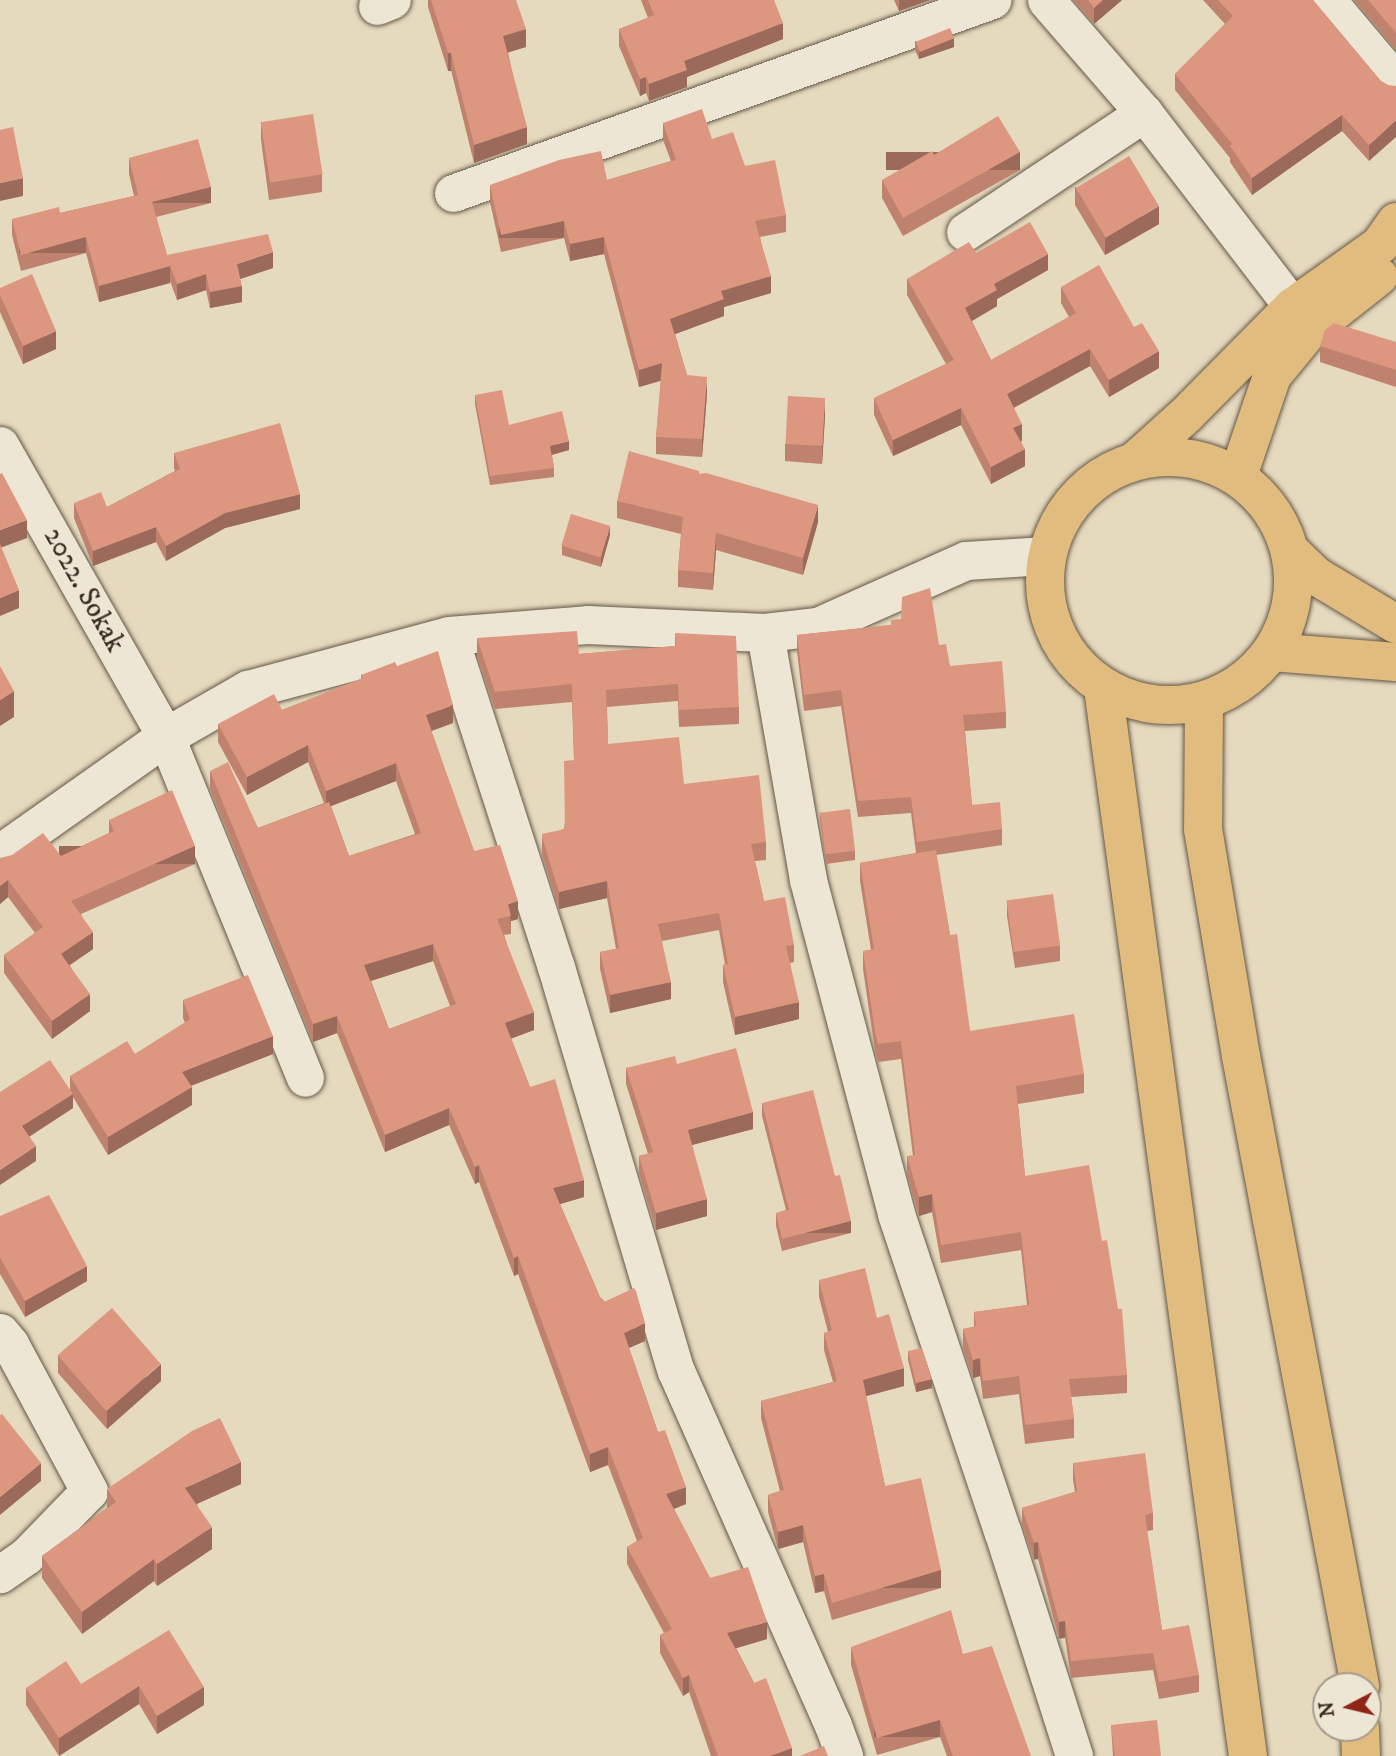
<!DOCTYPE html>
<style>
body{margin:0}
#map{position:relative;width:1396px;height:1756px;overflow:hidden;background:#e5d9be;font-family:"IM FELL DW Pica",serif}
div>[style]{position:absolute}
.roads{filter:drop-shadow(0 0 2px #645847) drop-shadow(0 0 2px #645847)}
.minor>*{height:37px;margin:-18.5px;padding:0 18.5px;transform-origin:18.5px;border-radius:18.5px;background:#eee6d5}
.secondary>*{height:38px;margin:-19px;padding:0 19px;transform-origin:19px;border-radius:19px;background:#eee6d5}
.trunk>*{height:38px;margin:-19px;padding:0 19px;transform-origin:19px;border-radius:19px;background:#e2bc7f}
.trunk>.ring{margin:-19px;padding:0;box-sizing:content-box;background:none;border:38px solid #e2bc7f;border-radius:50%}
.wall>*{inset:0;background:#be826f}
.shaded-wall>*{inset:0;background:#9b6a5a;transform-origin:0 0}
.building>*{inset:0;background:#dd9781;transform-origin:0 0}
span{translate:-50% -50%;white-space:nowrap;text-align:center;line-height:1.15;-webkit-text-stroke:5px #eee6d5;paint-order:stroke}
.street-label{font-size:28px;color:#392d1f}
.north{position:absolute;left:1312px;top:1672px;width:70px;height:70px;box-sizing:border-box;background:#eee6d5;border:2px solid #a69c8c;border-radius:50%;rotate:263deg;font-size:19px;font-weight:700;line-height:28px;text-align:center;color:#392d1f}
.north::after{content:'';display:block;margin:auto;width:24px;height:32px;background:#8f2418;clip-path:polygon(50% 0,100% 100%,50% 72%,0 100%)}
</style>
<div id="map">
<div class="roads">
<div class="minor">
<i style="left:1046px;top:0;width:150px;rotate:49.1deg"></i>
<i style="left:1144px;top:113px;width:245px;rotate:52.5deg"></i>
<i style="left:1327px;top:0;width:107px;rotate:49.9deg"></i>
<i style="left:377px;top:6px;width:16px;rotate:-22deg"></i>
<i style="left:453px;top:193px;width:573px;rotate:-19.7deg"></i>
<i style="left:965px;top:232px;width:215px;rotate:-33.6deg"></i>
<i style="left:0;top:445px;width:336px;rotate:60.4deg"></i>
<i style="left:166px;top:737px;width:368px;rotate:67.8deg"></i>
<i style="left:765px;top:633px;width:251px;rotate:80.1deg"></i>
<i style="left:808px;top:880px;width:345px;rotate:75.2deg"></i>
<i style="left:896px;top:1214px;width:336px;rotate:71.5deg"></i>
<i style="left:1003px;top:1533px;width:234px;rotate:72.3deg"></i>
<i style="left:449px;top:636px;width:348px;rotate:72.1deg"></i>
<i style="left:556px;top:967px;width:421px;rotate:73.5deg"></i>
<i style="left:676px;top:1371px;width:387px;rotate:66.1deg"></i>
<i style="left:833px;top:1725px;width:33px;rotate:70deg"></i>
<i style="left:0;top:1332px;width:16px;rotate:50deg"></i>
<i style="left:10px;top:1344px;width:167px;rotate:61.7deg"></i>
<i style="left:89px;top:1491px;width:91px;rotate:134.1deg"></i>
<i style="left:26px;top:1556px;width:32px;rotate:145deg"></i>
</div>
<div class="secondary">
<i style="left:0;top:854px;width:203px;rotate:-35.2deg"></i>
<i style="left:166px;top:737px;width:95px;rotate:-29.8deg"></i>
<i style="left:248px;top:690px;width:208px;rotate:-15deg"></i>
<i style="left:449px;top:636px;width:139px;rotate:-4.5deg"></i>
<i style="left:588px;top:625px;width:177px;rotate:2.6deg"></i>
<i style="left:765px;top:633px;width:53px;rotate:-6.5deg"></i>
<i style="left:818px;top:627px;width:162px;rotate:-24deg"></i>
<i style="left:966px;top:561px;width:80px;rotate:-3.6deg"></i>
</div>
<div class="trunk">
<i class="ring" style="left:1045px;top:457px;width:210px;height:210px"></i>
<i style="left:1136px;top:460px;width:69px;rotate:-42deg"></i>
<i style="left:1187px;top:414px;width:151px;rotate:-45.3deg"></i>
<i style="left:1293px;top:307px;width:107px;rotate:-35.5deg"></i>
<i style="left:1380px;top:245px;width:28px;rotate:-55deg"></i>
<i style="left:1238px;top:476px;width:106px;rotate:-71.2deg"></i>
<i style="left:1272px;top:376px;width:57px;rotate:-50.7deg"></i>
<i style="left:1308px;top:332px;width:90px;rotate:-38.3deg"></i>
<i style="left:1290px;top:551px;width:36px;rotate:44deg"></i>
<i style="left:1316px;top:576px;width:93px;rotate:31deg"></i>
<i style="left:1272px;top:652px;width:124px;rotate:4.6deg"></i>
<i style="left:1103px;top:688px;width:1078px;rotate:82.27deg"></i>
<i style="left:1204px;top:701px;width:128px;rotate:90.4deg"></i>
<i style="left:1203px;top:829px;width:230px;rotate:80.5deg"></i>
<i style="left:1241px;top:1056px;width:641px;rotate:79.3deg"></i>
<i style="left:1360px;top:1728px;width:28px;rotate:88deg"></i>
</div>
</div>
<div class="wall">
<i style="clip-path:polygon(428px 0,516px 0,526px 47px,508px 52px,527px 144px,474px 163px,451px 70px,448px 71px,428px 7px)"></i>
<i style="clip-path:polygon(641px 0,774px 0,783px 39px,687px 77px,687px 87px,649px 101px,646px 93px,640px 96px,619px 46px,619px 29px,648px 18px)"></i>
<i style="clip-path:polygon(894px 0,930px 0,899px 11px)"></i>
<i style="clip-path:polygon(1073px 0,1122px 0,1094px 24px)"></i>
<i style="clip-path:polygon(1203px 0,1313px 0,1380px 80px,1369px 161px,1342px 131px,1252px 195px,1230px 162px,1230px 158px,1175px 90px,1175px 74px,1225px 24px)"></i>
<i style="clip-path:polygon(1354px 0,1396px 0,1396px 50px)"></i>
<i style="clip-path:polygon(915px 41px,954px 47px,919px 59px,915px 50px)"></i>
<i style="clip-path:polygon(261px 122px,322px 174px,322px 192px,269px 200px,261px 140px)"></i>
<i style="clip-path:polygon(663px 123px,712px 139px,745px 166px,786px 215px,786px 232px,760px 237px,771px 293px,724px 307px,724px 316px,675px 334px,687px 375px,707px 394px,702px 457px,656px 454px,656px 437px,661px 381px,639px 387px,604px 254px,570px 261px,564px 238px,501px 252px,490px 202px,490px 185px,607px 180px,671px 161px,663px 140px)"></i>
<i style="clip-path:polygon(934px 155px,1020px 170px,903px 236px,882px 198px,882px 180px)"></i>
<i style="clip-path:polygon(129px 158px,211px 203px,156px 217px,167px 255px,273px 268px,240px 279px,242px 302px,210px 308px,206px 290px,177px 300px,170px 281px,170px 283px,99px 302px,86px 253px,21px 271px,12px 235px,12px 219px,60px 213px,134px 196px,129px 174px)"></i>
<i style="clip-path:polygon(1075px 187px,1159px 224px,1105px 255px,1075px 205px)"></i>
<i style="clip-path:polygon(976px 253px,1048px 270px,997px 299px,997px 306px,972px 321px,991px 360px,1069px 317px,1061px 303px,1061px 287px,1159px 368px,1109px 397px,1090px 366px,1014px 408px,1022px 441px,1021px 441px,1025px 466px,991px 484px,961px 425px,893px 456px,874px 415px,874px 398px,946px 364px,907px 295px,907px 279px)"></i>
<i style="clip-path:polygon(0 288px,56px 349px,23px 364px,0 312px)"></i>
<i style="clip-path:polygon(1396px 342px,1396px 387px,1320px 362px,1320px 346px)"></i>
<i style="clip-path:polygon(475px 395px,509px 425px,569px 450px,552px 455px,554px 468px,554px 477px,490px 485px,475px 404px)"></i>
<i style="clip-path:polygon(825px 416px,822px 464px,785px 461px,785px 444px)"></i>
<i style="clip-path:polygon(174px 453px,300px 509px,225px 528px,166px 561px,156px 542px,93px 566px,74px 518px,74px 503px,107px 507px,175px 471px,174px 468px)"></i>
<i style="clip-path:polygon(699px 474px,818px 522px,803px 575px,716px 550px,713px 590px,678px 587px,678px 570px,681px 534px,617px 518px,617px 501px)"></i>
<i style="clip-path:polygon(610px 535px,601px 567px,562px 555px,562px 546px)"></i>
<i style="clip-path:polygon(891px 620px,939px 645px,950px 666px,1006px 712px,1006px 728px,965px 731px,972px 805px,1002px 829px,1002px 845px,936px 855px,950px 935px,970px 1031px,1084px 1074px,1084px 1093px,1018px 1104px,1025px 1176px,1102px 1241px,1127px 1375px,1127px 1393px,1071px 1397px,1074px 1419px,1074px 1438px,1025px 1444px,1019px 1394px,983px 1399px,980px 1376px,973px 1378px,963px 1348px,963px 1329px,974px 1327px,974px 1312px,1027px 1305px,1021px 1250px,941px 1263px,932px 1212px,919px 1216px,907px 1175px,907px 1156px,913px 1156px,901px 1059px,878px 1062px,875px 1051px,863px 969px,863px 951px,871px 950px,860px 881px,860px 863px,916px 853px,911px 813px,858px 817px,841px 706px,804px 711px,797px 651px,797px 635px,891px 625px)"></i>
<i style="clip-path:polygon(675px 633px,739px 707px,739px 724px,679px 727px,678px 701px,607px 707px,608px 744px,684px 784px,766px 842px,766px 860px,755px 861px,764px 901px,794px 945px,794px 962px,790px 963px,799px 1019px,735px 1035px,723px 982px,723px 965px,725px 964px,719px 930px,662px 941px,671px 999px,610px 1013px,600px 969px,600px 952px,616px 949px,607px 898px,559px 909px,542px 855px,542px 837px,564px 829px,574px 760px,572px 702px,495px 709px,477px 656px,477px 638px,579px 654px,675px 646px)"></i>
<i style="clip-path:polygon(evenodd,397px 666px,453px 723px,431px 731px,474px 851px,518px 919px,511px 921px,511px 934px,504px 935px,534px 1030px,511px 1038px,530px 1087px,584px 1197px,560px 1204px,600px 1297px,645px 1341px,629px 1348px,658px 1432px,686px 1504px,674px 1509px,710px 1578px,767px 1639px,736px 1648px,792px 1756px,711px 1756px,689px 1692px,683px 1696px,660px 1653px,660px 1635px,664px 1633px,627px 1564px,627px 1547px,637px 1541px,608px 1465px,590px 1472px,518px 1274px,514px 1276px,479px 1182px,475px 1184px,449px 1125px,385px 1152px,337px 1033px,313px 1042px,210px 789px,210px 771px,258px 828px,324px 803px,308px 762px,247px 795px,218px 742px,218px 724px,282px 710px,361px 679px,361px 675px,397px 666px,396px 781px,415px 834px,349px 856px,331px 806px,396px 781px,397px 666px,433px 961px,450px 1006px,389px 1029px,371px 981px,433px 961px)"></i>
<i style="clip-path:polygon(820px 812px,855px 851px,855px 860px,826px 864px,820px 821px)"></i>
<i style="clip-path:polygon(109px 820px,195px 864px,81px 914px,93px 949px,70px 965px,90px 1011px,52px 1039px,4px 973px,4px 955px,35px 933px,8px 897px,0 904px,0 858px,61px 856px,109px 833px)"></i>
<i style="clip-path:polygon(1007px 901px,1060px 946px,1060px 961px,1015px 968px,1007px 916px)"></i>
<i style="clip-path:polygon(183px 1000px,273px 1054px,191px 1086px,192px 1105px,108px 1155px,73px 1097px,73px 1108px,29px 1137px,36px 1161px,0 1092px,70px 1090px,70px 1076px,135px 1054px,185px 1023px,183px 1018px)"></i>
<i style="clip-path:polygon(677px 1064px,753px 1129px,692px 1145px,707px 1216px,656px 1230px,639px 1173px,639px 1156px,648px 1154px,626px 1084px,626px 1068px)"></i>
<i style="clip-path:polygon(762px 1103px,835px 1176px,851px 1233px,782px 1251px,776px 1226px,776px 1213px,786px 1210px,762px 1116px)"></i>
<i style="clip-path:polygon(0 1216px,87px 1281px,25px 1317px,0 1274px)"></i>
<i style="clip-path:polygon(819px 1280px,877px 1318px,904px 1386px,866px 1396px,885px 1486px,941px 1588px,832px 1620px,824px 1591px,815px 1593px,803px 1542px,778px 1549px,768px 1512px,768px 1495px,780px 1491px,761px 1418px,761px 1401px,833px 1382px,824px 1350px,824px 1333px,828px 1332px,819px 1297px)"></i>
<i style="clip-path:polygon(908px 1351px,932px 1388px,916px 1392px,908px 1360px)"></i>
<i style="clip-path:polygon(58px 1355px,161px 1381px,107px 1429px,58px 1373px)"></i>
<i style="clip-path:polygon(1073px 1463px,1153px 1513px,1153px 1530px,1147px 1531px,1162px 1630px,1199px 1675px,1199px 1692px,1159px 1699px,1153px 1670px,1071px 1678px,1065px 1638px,1059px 1639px,1038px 1559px,1034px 1560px,1022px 1525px,1022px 1508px,1075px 1492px,1073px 1480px)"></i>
<i style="clip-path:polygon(241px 1484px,197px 1504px,212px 1549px,157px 1586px,154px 1581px,82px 1634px,42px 1578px,42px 1556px,107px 1508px,107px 1489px)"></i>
<i style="clip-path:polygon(851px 1647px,963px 1654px,1031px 1756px,947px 1756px,940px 1737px,877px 1755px,851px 1665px)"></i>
<i style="clip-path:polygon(81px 1684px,204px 1687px,204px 1705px,157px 1734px,139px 1704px,59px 1756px,26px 1705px,26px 1688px)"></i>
<i style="clip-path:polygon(1111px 1725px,1161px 1756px,1113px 1756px)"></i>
</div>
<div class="shaded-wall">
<i style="clip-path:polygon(899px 0,930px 0,899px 11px)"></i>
<i style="clip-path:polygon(1103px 0,1122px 0,1094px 24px,1094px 8px)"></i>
<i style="clip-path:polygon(783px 23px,783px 39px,687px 77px,687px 87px,649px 101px,649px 84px,684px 61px)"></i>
<i style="clip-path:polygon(526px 29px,526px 47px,503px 54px,503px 36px)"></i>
<i style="clip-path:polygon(954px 38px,954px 47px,919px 59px,919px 50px)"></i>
<i style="left:448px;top:53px;width:3px;height:18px"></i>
<i style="clip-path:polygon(646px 77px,646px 93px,640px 96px,640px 79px)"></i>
<i style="clip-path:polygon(1342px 115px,1342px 131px,1252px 195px,1252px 178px)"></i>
<i style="clip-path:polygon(1396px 120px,1396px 137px,1369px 161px,1369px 145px)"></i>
<i style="clip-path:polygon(527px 127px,527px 144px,474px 163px,474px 145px)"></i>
<i style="left:1020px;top:152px;width:18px;height:134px;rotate:90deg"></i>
<i style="clip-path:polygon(23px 178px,23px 196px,0 201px,0 183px)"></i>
<i style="left:211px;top:187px;width:16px;height:61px;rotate:90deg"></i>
<i style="clip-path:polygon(1159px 206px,1159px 224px,1105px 255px,1105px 238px)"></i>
<i style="left:564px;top:221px;width:17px;height:65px;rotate:90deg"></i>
<i style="left:86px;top:237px;width:16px;height:67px;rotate:90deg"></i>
<i style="clip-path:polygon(604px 237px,604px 254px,570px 261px,570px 244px)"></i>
<i style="clip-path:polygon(273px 252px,273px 268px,237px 280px,237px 264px)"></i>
<i style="clip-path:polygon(1048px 254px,1048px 270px,997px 299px,997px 306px,965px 325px,965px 308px,994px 284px)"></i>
<i style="clip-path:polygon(170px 266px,170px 283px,99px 302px,99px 286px)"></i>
<i style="clip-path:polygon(206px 274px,206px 290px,177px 300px,177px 284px)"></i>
<i style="clip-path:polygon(771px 276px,771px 293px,724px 307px,724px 316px,670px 336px,670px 319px,721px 291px)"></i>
<i style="clip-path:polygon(242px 286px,242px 302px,210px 308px,210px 292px)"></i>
<i style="clip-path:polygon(56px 331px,56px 349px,23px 364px,23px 346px)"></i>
<i style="clip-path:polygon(1090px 349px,1090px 366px,1007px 411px,1007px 394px)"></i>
<i style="clip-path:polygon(1159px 351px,1159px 368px,1109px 397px,1109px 380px)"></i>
<i style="clip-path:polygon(662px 363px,662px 380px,639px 387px,639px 370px)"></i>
<i style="clip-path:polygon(707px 377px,707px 394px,702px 457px,702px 439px)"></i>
<i style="clip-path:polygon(825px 398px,825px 416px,822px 464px,822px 446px)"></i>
<i style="clip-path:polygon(961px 408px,961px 425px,893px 456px,893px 440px)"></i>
<i style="clip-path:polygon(1022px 424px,1022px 441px,1013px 445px,1013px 428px)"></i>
<i style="clip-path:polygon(569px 441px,569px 450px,550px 455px,550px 446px)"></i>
<i style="clip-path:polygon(1025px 449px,1025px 466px,991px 484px,991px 467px)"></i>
<i style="clip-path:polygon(300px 494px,300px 509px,225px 528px,166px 561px,166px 546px,225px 513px)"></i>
<i style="clip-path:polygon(818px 505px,818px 522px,803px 575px,803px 558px)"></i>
<i style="clip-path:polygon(27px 520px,27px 538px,0 548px,0 530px)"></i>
<i style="clip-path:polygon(610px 526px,610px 535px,601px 567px,601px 558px)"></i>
<i style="clip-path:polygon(156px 527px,156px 542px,93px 566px,93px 551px)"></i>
<i style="clip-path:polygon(716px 533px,716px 550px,713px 590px,713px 573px)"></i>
<i style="clip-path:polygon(19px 590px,19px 608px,0 616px,0 598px)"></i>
<i style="clip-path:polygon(14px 691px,14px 717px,0 726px,0 700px)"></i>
<i style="clip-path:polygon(453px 705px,453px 723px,426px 733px,426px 715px)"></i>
<i style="clip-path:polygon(308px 745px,308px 762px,247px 795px,247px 777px)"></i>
<i style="clip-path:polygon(396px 763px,396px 781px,326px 808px,326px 791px)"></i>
<i style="left:195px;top:846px;width:18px;height:136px;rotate:90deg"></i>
<i style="clip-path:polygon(8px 880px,8px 897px,0 904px,0 886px)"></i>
<i style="clip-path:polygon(607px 881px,607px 898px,559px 909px,559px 892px)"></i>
<i style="clip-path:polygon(518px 901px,518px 919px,511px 921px,508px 904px)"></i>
<i style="clip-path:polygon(93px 932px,93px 949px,61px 971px,61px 954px)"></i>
<i style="clip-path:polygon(433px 944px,433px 961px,364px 983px,364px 965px)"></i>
<i style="clip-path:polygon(671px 982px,671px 999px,610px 1013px,610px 995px)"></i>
<i style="clip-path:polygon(90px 994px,90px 1011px,52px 1039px,52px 1021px)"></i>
<i style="clip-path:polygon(799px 1002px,799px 1019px,735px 1035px,735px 1017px)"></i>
<i style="clip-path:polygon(534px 1012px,534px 1030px,505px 1041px,505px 1023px)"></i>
<i style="clip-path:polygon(337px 1016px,337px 1033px,313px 1042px,313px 1024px)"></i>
<i style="clip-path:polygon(273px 1036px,273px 1054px,182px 1089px,182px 1072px)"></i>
<i style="clip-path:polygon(192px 1087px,192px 1105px,108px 1155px,108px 1137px)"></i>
<i style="clip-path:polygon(73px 1094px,73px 1108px,22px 1141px,22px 1126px)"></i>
<i style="clip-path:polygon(449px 1108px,449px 1125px,385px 1152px,385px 1135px)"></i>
<i style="clip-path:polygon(753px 1112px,753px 1129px,688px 1146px,688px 1130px)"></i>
<i style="clip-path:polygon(36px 1146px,36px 1161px,0 1185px,0 1170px)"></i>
<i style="clip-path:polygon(479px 1165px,479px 1182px,475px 1184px,475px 1167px)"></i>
<i style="clip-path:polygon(584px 1180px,584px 1197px,553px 1206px,553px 1188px)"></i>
<i style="clip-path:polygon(932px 1194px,932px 1212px,919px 1216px,919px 1197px)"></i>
<i style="clip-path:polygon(707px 1199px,707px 1216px,656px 1230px,656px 1213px)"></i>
<i style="left:851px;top:1221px;width:12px;height:71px;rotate:90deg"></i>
<i style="clip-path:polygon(518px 1256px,518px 1274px,514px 1276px,514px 1258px)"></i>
<i style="clip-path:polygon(87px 1266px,87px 1281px,25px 1317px,25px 1301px)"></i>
<i style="clip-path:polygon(645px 1323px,645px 1341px,624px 1350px,624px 1333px)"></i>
<i style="clip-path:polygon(980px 1358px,980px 1376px,973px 1378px,973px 1360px)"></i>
<i style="clip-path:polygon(161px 1364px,161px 1381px,107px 1429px,107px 1411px)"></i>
<i style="clip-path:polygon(904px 1368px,904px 1386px,863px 1397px,863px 1380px)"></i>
<i style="clip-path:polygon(932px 1379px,932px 1388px,916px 1392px,916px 1383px)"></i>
<i style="clip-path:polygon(608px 1447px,608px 1465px,590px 1472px,590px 1454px)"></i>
<i style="clip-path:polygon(241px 1462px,241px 1484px,185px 1509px,185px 1488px)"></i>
<i style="clip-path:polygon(41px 1463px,41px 1481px,0 1515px,0 1497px)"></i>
<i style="clip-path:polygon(686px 1487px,686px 1504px,666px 1512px,666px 1494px)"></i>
<i style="clip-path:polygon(803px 1525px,803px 1542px,778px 1549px,778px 1532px)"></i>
<i style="clip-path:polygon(212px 1527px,212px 1549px,157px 1586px,157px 1564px)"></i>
<i style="left:1038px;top:1542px;width:17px;height:4px;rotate:90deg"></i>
<i style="clip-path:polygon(154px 1559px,154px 1581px,82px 1634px,82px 1612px)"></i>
<i style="left:941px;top:1570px;width:18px;height:114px;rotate:90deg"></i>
<i style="clip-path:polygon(824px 1574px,824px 1591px,815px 1593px,815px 1576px)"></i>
<i style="left:1065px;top:1621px;width:17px;height:6px;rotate:90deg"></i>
<i style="clip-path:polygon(767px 1622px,767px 1639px,727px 1651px,727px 1633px)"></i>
<i style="clip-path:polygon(689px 1675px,689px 1692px,683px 1696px,683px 1678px)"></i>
<i style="clip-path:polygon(139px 1686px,139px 1704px,59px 1756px,59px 1738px)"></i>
<i style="clip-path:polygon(204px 1687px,204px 1705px,157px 1734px,157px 1716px)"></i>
<i style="left:940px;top:1720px;width:17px;height:66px;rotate:90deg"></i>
<i style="clip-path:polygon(792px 1748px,792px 1756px,770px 1756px)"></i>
</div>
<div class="building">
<i style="clip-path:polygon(431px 0,516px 0,526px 29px,503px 36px,527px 127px,474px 145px,451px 53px,448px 53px)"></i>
<i style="clip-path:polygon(648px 0,774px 0,783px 23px,684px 61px,687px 70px,649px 84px,646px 77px,640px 79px,619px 29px,654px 15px)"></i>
<i style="clip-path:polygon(1088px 0,1103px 0,1094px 8px)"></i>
<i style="clip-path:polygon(1218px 0,1313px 0,1380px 80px,1388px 85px,1396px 86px,1396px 120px,1369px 145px,1342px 115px,1252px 178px,1230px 146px,1232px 144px,1175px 74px,1233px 16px)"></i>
<i style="clip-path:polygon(1368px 0,1396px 0,1396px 33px)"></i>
<i style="left:950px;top:28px;width:11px;height:37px;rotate:68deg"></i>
<i style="clip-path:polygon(702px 109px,712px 139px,733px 132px,745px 166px,775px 160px,786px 215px,755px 221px,771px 276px,721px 291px,724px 299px,670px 319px,687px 375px,707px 377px,702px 439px,656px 437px,662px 363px,639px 370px,604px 237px,570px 244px,564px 221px,501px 235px,490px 185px,559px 160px,601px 151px,607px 180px,676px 160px,663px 123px)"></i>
<i style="left:313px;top:114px;width:61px;height:53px;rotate:81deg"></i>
<i style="clip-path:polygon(998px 116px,1020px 152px,903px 218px,882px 180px,932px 151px,934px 155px)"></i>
<i style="clip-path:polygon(13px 127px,23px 178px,0 183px,0 130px)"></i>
<i style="clip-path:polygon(198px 139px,211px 187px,152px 202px,167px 255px,268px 234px,273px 252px,237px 264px,242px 286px,210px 292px,206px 274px,177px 284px,168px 260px,170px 266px,99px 286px,86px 237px,21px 255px,12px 219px,59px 207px,60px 213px,138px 195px,129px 158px)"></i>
<i style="left:1129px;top:156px;width:58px;height:62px;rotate:59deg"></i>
<i style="clip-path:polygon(1030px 222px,1048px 254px,994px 284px,997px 290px,965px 308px,991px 360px,1076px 313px,1061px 287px,1099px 265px,1134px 327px,1142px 323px,1159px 351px,1109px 380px,1090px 349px,1007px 394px,1022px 424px,1013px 428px,1025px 449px,991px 467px,961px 408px,893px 440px,874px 398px,954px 360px,907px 279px,969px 242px,976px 253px)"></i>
<i style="clip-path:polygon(32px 274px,56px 331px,23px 346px,0 295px,0 288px)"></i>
<i style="clip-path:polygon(1334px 323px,1396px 342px,1396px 370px,1320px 346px,1325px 330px)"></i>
<i style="clip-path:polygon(502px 390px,509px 425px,562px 411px,569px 441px,550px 446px,554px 468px,490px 476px,475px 395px)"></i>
<i style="left:788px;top:396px;width:37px;height:48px;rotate:3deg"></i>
<i style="clip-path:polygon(280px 423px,300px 494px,225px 513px,166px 546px,156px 527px,93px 551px,74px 503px,101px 492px,107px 507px,180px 469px,174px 453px)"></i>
<i style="clip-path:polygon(629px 451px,699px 471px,699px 474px,706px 473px,818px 505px,803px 558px,716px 533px,713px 573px,678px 570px,683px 517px,617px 501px)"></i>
<i style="clip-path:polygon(2px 473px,27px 520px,0 530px,0 474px)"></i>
<i style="left:571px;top:514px;width:41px;height:33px;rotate:17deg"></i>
<i style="clip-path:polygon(0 544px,19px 590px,0 598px)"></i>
<i style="clip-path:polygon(930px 588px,939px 645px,946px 644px,950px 666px,1002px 661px,1006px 712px,963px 715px,972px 805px,1000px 802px,1002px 829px,917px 842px,911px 797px,858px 801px,841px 690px,804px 695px,797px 635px,891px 625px,891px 620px,901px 619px,902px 597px)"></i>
<i style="clip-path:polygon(577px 631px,579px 654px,676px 646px,675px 633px,736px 636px,739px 707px,679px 710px,678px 684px,606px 690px,608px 744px,679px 737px,684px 784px,759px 775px,766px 842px,751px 844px,764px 901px,785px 897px,794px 945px,786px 946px,799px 1002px,735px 1017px,723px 965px,728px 964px,719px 913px,658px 924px,671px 982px,610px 995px,600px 952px,619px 948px,607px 881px,559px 892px,542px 837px,542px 834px,565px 829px,564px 761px,574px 760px,572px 684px,495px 692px,477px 638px)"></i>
<i style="clip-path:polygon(evenodd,438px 651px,453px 705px,426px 715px,474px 851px,500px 845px,518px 901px,508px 904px,511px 916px,497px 919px,534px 1012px,505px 1023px,530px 1087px,555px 1079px,584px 1180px,553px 1188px,600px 1297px,604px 1302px,634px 1288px,636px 1291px,645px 1323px,624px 1333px,658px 1432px,665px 1430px,686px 1487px,666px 1494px,710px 1578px,748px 1567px,767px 1622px,727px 1633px,754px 1683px,766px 1678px,792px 1748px,770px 1756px,718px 1756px,689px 1675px,683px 1678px,660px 1635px,672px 1629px,627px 1547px,643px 1538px,608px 1447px,590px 1454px,518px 1256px,514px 1258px,479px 1165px,475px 1167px,449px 1108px,385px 1135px,337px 1016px,313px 1024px,210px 771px,228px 762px,258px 828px,329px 802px,349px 856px,421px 833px,396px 763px,326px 791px,308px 745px,247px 777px,218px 724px,274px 694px,282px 710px,363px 678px,361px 675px,395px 662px,397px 666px,438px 651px,433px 944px,456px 1004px,389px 1029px,364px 965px,433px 944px)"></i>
<i style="clip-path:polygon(0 666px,14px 691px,0 700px)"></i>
<i style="clip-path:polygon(172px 790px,195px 846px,71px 901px,93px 932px,61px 954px,90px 994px,52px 1021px,4px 955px,43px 927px,8px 880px,0 886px,0 858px,12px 855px,43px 833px,61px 856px,114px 831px,109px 820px)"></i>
<i style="left:850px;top:809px;width:42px;height:30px;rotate:83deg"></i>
<i style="clip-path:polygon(936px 850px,950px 935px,957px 934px,970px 1031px,1074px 1014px,1084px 1074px,1016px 1086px,1025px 1176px,1089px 1165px,1102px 1241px,1107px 1240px,1118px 1309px,1122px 1309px,1127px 1375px,1069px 1379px,1074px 1419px,1025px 1425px,1019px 1376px,983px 1381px,980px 1358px,973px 1360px,963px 1329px,976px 1326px,974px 1312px,1029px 1305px,1021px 1232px,941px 1245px,932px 1194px,919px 1197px,907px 1156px,915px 1155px,901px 1041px,878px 1044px,875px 1032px,863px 951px,874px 949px,860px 863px)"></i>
<i style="left:1053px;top:894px;width:52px;height:47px;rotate:82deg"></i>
<i style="clip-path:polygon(248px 975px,273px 1036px,182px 1072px,192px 1087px,108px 1137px,70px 1076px,127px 1041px,135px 1054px,190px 1019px,183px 1000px)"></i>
<i style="clip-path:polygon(736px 1048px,753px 1112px,688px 1130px,707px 1199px,656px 1213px,639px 1156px,653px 1152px,626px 1068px,675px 1056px,677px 1064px)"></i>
<i style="clip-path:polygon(50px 1060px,73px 1094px,22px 1126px,36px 1146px,0 1170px,0 1092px)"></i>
<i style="clip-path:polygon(813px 1090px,835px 1176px,840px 1175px,851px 1221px,782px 1239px,776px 1213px,789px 1210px,762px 1103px)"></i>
<i style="clip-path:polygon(49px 1195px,87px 1266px,25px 1301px,0 1258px,0 1216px)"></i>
<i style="clip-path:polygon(865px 1268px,877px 1318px,889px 1314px,904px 1368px,863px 1380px,885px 1486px,921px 1478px,941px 1570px,832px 1603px,824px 1574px,815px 1576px,803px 1525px,778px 1532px,768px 1495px,784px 1490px,761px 1401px,837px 1381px,824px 1333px,832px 1330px,819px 1280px)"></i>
<i style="left:112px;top:1308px;width:74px;height:72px;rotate:49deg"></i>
<i style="clip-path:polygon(922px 1348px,932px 1379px,916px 1383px,908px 1351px)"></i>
<i style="clip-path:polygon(2px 1414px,41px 1463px,0 1497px,0 1415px)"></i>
<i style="clip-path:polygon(220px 1418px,241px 1462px,185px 1488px,212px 1527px,157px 1564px,154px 1559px,82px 1612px,42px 1556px,116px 1502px,107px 1489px,192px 1431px)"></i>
<i style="clip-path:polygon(1145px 1453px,1153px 1513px,1145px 1515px,1162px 1630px,1189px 1625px,1199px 1675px,1159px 1682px,1153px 1653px,1071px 1661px,1065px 1621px,1059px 1622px,1038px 1542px,1034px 1543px,1022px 1508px,1077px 1491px,1073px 1463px)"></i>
<i style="clip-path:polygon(951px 1610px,963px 1654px,992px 1646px,1031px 1756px,953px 1756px,940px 1720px,877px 1738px,851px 1647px)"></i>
<i style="clip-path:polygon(169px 1630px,204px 1687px,157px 1716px,139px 1686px,59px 1738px,26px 1688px,66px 1661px,81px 1684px)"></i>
<i style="clip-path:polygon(1157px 1720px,1161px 1756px,1115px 1756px,1111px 1725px)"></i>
<i style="clip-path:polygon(824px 1746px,828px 1756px,800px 1756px)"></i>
</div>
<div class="street-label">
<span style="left:84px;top:590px;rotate:61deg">2022. Sokak</span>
</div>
<div class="north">N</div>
</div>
